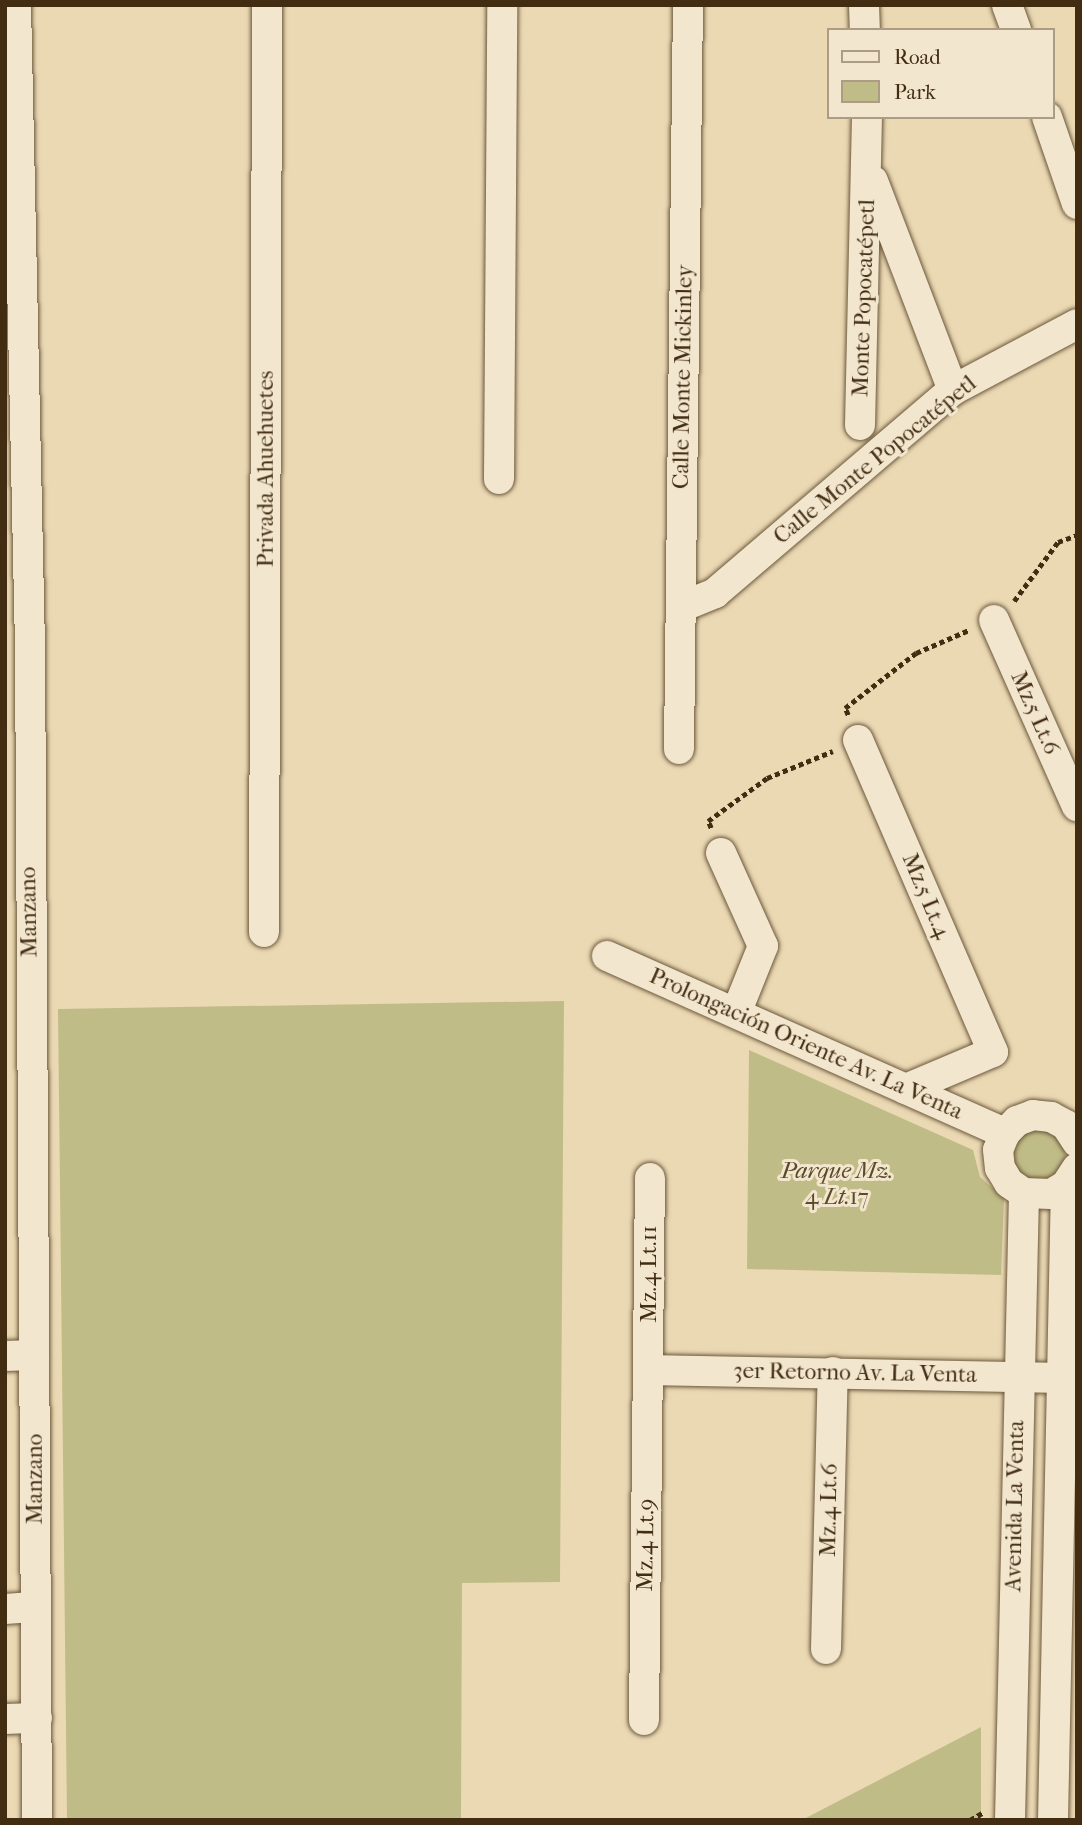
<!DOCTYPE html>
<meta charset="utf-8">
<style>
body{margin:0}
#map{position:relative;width:1082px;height:1825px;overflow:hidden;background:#ebd9b4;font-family:"IM FELL French Canon",serif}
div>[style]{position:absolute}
.green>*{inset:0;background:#c0bc87}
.round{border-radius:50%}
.path>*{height:4.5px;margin-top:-2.25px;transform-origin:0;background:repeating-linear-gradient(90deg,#422d13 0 5px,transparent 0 8.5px)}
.roads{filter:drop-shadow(0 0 2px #6c583b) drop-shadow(0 0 2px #6c583b)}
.minor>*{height:30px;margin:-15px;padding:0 15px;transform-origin:15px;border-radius:15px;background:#f2e6ce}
span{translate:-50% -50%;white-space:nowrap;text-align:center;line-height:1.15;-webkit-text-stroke:6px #f2e6ce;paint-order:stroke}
.street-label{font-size:23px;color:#422d13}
.park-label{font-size:23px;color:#5b4a2a;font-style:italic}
.frame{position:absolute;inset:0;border:7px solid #422d13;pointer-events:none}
.legend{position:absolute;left:827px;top:28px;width:228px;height:91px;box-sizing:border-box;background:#f2e6ce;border:2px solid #ac9c83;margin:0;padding:9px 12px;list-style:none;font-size:21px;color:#422d13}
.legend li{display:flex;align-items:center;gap:14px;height:35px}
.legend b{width:35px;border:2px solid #ac9c83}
</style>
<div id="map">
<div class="green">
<i style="clip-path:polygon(564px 1001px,560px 1582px,462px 1583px,461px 1820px,67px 1820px,58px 1009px)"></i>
<i style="clip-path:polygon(749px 1050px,973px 1150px,980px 1177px,1004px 1198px,1001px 1275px,747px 1269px)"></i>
<i class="round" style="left:1013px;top:1130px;width:52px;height:52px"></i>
<i style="clip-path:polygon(981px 1727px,981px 1820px,802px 1820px)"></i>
</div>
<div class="path">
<i style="left:1014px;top:601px;width:74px;rotate:-53.3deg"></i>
<i style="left:1058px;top:542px;width:20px;rotate:-20deg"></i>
<i style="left:848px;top:715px;width:8px;rotate:-113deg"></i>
<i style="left:845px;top:708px;width:90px;rotate:-37.8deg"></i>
<i style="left:916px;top:653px;width:58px;rotate:-23.5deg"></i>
<i style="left:711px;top:828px;width:8px;rotate:-113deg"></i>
<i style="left:708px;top:821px;width:73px;rotate:-36.1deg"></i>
<i style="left:767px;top:778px;width:71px;rotate:-22.2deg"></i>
<i style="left:970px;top:1820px;width:14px;rotate:-30deg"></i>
</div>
<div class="roads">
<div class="minor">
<i style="left:16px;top:5px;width:641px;rotate:88.75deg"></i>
<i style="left:30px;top:646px;width:1174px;rotate:89.66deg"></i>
<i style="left:864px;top:5px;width:25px;rotate:88deg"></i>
<i style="left:1007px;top:5px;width:27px;rotate:70deg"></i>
<i style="left:1047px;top:117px;width:92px;rotate:71deg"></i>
<i style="left:873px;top:181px;width:224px;rotate:69.1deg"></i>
<i style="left:860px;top:425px;width:308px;rotate:-88.7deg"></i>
<i style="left:499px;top:479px;width:474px;rotate:-89.6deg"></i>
<i style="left:681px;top:607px;width:37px;rotate:-22deg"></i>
<i style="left:715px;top:593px;width:313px;rotate:-40.5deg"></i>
<i style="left:953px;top:390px;width:140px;rotate:-28deg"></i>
<i style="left:994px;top:620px;width:204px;rotate:66deg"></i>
<i style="left:858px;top:740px;width:340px;rotate:66.6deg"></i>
<i style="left:993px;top:1052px;width:95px;rotate:157deg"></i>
<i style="left:679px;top:749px;width:744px;rotate:-89.31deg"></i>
<i style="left:721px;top:853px;width:102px;rotate:65.7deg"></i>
<i style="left:763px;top:946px;width:72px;rotate:111.9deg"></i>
<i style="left:264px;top:932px;width:927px;rotate:-89.81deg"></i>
<i style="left:607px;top:956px;width:436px;rotate:24deg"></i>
<i style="left:1077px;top:1142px;width:20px;rotate:-123deg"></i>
<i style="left:1066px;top:1125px;width:17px;rotate:-152deg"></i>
<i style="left:1051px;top:1117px;width:18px;rotate:-174deg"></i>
<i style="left:1033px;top:1115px;width:17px;rotate:159deg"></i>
<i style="left:1017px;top:1121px;width:17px;rotate:135deg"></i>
<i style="left:1005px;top:1133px;width:18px;rotate:112deg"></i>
<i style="left:998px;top:1150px;width:18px;rotate:84deg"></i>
<i style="left:1000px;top:1168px;width:17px;rotate:59deg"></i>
<i style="left:1009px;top:1183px;width:18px;rotate:34deg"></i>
<i style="left:1024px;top:1193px;width:27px;rotate:2deg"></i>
<i style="left:1051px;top:1194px;width:17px;rotate:-31deg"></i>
<i style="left:1066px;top:1185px;width:20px;rotate:-57deg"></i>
<i style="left:5px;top:1356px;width:29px;rotate:-2deg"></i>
<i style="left:649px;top:1370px;width:413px;rotate:1.1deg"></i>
<i style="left:5px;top:1609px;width:31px;rotate:-4deg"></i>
<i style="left:826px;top:1649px;width:277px;rotate:-88.6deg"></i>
<i style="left:5px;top:1719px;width:32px;rotate:-2deg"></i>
<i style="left:644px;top:1720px;width:542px;rotate:-89.37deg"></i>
<i style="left:1010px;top:1820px;width:627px;rotate:-88.72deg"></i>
<i style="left:1053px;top:1820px;width:635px;rotate:-88.83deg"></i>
</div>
</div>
<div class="street-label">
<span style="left:864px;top:298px;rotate:-88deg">Monte Popocatépetl</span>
<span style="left:683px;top:377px;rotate:-89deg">Calle Monte Mickinley</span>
<span style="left:875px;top:460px;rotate:-39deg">Calle Monte Popocatépetl</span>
<span style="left:266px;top:469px;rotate:-90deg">Privada Ahuehuetes</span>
<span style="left:1035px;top:713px;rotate:66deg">Mz.5 Lt.6</span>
<span style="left:926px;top:896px;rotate:67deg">Mz.5 Lt.4</span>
<span style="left:29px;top:912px;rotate:-91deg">Manzano</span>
<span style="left:806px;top:1044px;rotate:24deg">Prolongación Oriente Av. La Venta</span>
<span style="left:649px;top:1274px;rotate:-90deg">Mz.4 Lt.11</span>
<span style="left:855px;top:1373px;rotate:1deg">3er Retorno Av. La Venta</span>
<span style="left:35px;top:1479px;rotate:-90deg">Manzano</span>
<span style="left:1015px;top:1506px;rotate:-89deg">Avenida La Venta</span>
<span style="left:829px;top:1510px;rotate:-89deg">Mz.4 Lt.6</span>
<span style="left:646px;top:1545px;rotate:-89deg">Mz.4 Lt.9</span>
</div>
<div class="park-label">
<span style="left:837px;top:1184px">Parque Mz.<br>4 Lt.17</span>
</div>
<div class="frame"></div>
<ul class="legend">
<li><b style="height:9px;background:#f2e6ce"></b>Road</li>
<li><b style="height:19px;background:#c0bc87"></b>Park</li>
</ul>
</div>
